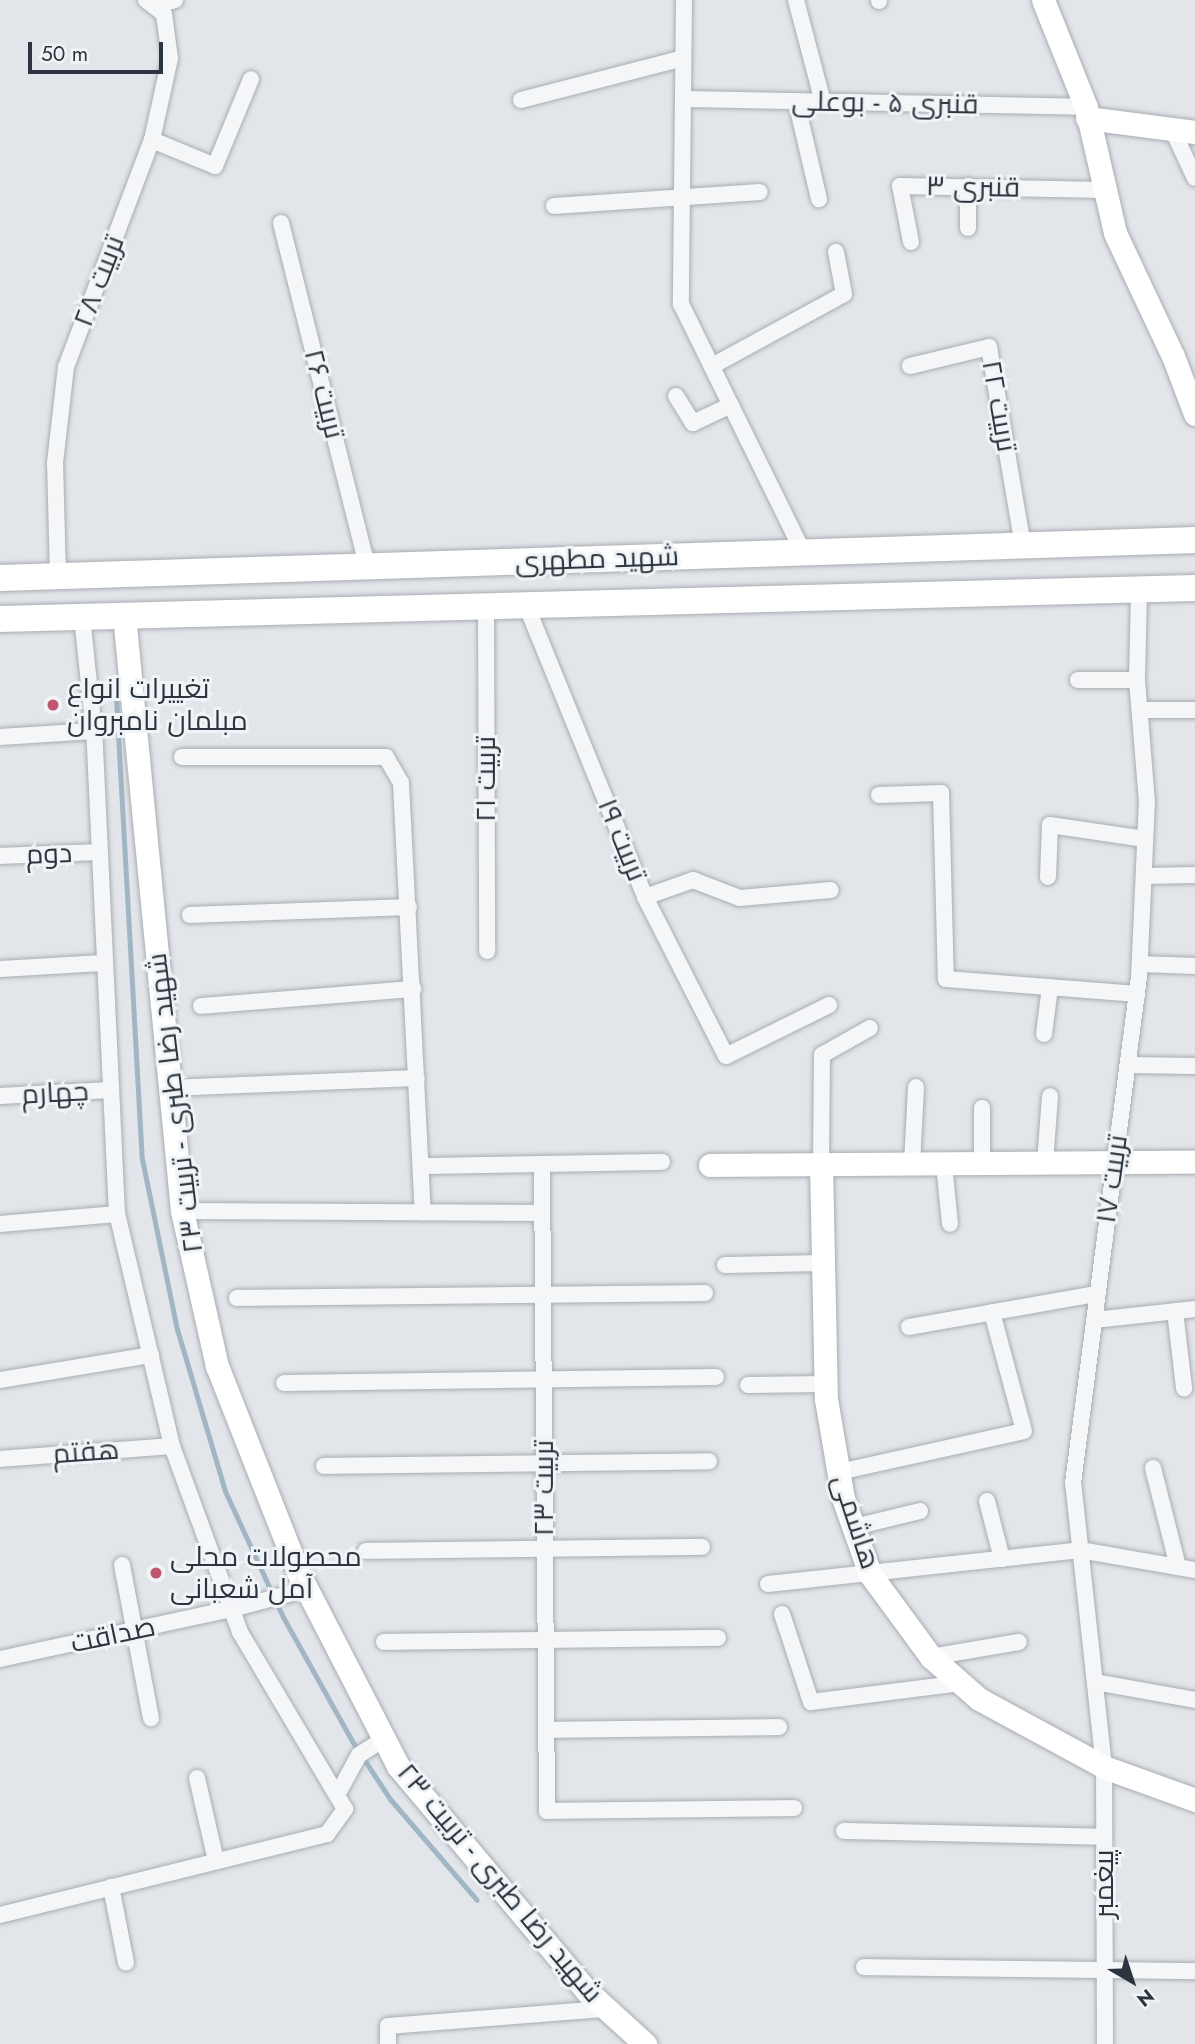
<!DOCTYPE html>
<meta charset="utf-8">
<style>
body{margin:0}
#map{position:relative;width:1195px;height:2044px;overflow:hidden;background:#e2e5e9;font-family:Jost,Cairo,sans-serif}
div>[style]{position:absolute}
.stream>*{height:5px;margin:-2.5px;padding:0 2.5px;transform-origin:2.5px;border-radius:2.5px;background:#a1b6c5}
.roads{filter:drop-shadow(0 0 2px #a8adb3) drop-shadow(0 0 2px #a8adb3)}
.street>*{height:16px;margin:-8px;padding:0 8px;transform-origin:8px;border-radius:8px;background:#f4f6f8}
.secondary>*{height:23px;margin:-11.5px;padding:0 11.5px;transform-origin:11.5px;border-radius:11.5px;background:#fff}
.primary>*{height:26px;margin:-13px;padding:0 13px;transform-origin:13px;border-radius:13px;background:#fff}
.dots>*{width:19px;height:19px;translate:-50% -50%;box-sizing:border-box;border:4px solid #f1f4f7;border-radius:50%}
span{translate:-50% -50%;white-space:nowrap;text-align:center;line-height:1.15;-webkit-text-stroke:6px #f1f4f7;paint-order:stroke}
.street-label{font-size:28px;color:#2c353f}
.poi-label{font-size:28px;color:#2c353f}
.left{translate:0 -50%;text-align:left}
.north{position:absolute;left:1097px;top:1946px;width:70px;height:70px;-webkit-text-stroke:5px #f1f4f7;paint-order:stroke;rotate:141deg;font-size:19px;font-weight:700;line-height:28px;text-align:center;color:#2c353f}
.north::after{content:'';display:block;margin:auto;width:24px;height:32px;background:#2c353f;clip-path:polygon(50% 0,100% 100%,50% 72%,0 100%)}
.scale{position:absolute;left:28px;top:42px;width:135px;height:32px;box-sizing:border-box;border:4px solid #2c353f;border-top:0;padding-left:9px;font-size:21px;line-height:24px;white-space:nowrap;color:#2c353f;-webkit-text-stroke:5px #f1f4f7;paint-order:stroke}
</style>
<div id="map">
<div class="stream">
<i style="left:115px;top:680px;width:480px;rotate:86.8deg"></i>
<i style="left:142px;top:1159px;width:174px;rotate:78.4deg"></i>
<i style="left:177px;top:1329px;width:169px;rotate:73.5deg"></i>
<i style="left:225px;top:1491px;width:139px;rotate:65.3deg"></i>
<i style="left:283px;top:1617px;width:142px;rotate:60.9deg"></i>
<i style="left:352px;top:1741px;width:69px;rotate:56.8deg"></i>
<i style="left:390px;top:1799px;width:133px;rotate:49.3deg"></i>
</div>
<div class="roads">
<div class="street">
<i style="left:684px;top:0;width:304px;rotate:90.6deg"></i>
<i style="left:681px;top:304px;width:276px;rotate:63.8deg"></i>
<i style="left:796px;top:0;width:106px;rotate:75.2deg"></i>
<i style="left:879px;top:0;width:1px;rotate:90deg"></i>
<i style="left:154px;top:6px;width:22px;rotate:-16deg"></i>
<i style="left:683px;top:99px;width:403px;rotate:1.1deg"></i>
<i style="left:521px;top:100px;width:167px;rotate:-14.5deg"></i>
<i style="left:796px;top:101px;width:101px;rotate:76.8deg"></i>
<i style="left:1172px;top:129px;width:54px;rotate:64.9deg"></i>
<i style="left:152px;top:140px;width:68px;rotate:22.4deg"></i>
<i style="left:215px;top:166px;width:94px;rotate:-67.5deg"></i>
<i style="left:554px;top:206px;width:206px;rotate:-3.9deg"></i>
<i style="left:281px;top:223px;width:354px;rotate:75.9deg"></i>
<i style="left:968px;top:228px;width:42px;rotate:-90deg"></i>
<i style="left:911px;top:242px;width:57px;rotate:-101.1deg"></i>
<i style="left:900px;top:186px;width:203px;rotate:1.1deg"></i>
<i style="left:712px;top:366px;width:150px;rotate:-28.6deg"></i>
<i style="left:844px;top:294px;width:43px;rotate:-100.8deg"></i>
<i style="left:910px;top:366px;width:81px;rotate:-13.5deg"></i>
<i style="left:989px;top:347px;width:201px;rotate:80.3deg"></i>
<i style="left:676px;top:396px;width:32px;rotate:58deg"></i>
<i style="left:693px;top:423px;width:42px;rotate:-25.3deg"></i>
<i style="left:58px;top:576px;width:113px;rotate:-91.5deg"></i>
<i style="left:55px;top:463px;width:97px;rotate:-83.5deg"></i>
<i style="left:66px;top:367px;width:243px;rotate:-69.3deg"></i>
<i style="left:152px;top:140px;width:84px;rotate:-77.6deg"></i>
<i style="left:170px;top:58px;width:44px;rotate:-97.8deg"></i>
<i style="left:164px;top:14px;width:23px;rotate:-142deg"></i>
<i style="left:526px;top:605px;width:315px;rotate:67.8deg"></i>
<i style="left:645px;top:897px;width:51px;rotate:-19.5deg"></i>
<i style="left:693px;top:880px;width:50px;rotate:21deg"></i>
<i style="left:740px;top:898px;width:91px;rotate:-5deg"></i>
<i style="left:486px;top:606px;width:345px;rotate:89.8deg"></i>
<i style="left:1078px;top:680px;width:59px"></i>
<i style="left:1140px;top:710px;width:55px"></i>
<i style="left:0;top:737px;width:94px;rotate:-3.7deg"></i>
<i style="left:182px;top:757px;width:204px"></i>
<i style="left:386px;top:757px;width:30px;rotate:60deg"></i>
<i style="left:401px;top:783px;width:430px;rotate:87.1deg"></i>
<i style="left:879px;top:795px;width:62px;rotate:-1.8deg"></i>
<i style="left:941px;top:793px;width:186px;rotate:88.5deg"></i>
<i style="left:946px;top:979px;width:192px;rotate:4.5deg"></i>
<i style="left:0;top:856px;width:98px;rotate:-2.3deg"></i>
<i style="left:1144px;top:876px;width:51px;rotate:-1.1deg"></i>
<i style="left:1048px;top:877px;width:52px;rotate:-87.8deg"></i>
<i style="left:1050px;top:825px;width:96px;rotate:8.4deg"></i>
<i style="left:645px;top:897px;width:178px;rotate:63deg"></i>
<i style="left:726px;top:1056px;width:115px;rotate:-26.3deg"></i>
<i style="left:190px;top:915px;width:219px;rotate:-2.1deg"></i>
<i style="left:1140px;top:964px;width:55px;rotate:2.1deg"></i>
<i style="left:0;top:969px;width:103px;rotate:-3.3deg"></i>
<i style="left:201px;top:1006px;width:213px;rotate:-4.6deg"></i>
<i style="left:1044px;top:1034px;width:47px;rotate:-82.7deg"></i>
<i style="left:1128px;top:1065px;width:67px;rotate:0.9deg"></i>
<i style="left:168px;top:1088px;width:249px;rotate:-2.3deg"></i>
<i style="left:0;top:1096px;width:110px;rotate:-3.1deg"></i>
<i style="left:982px;top:1108px;width:55px;rotate:90deg"></i>
<i style="left:1045px;top:1163px;width:67px;rotate:-85.7deg"></i>
<i style="left:821px;top:1164px;width:109px;rotate:-89.5deg"></i>
<i style="left:822px;top:1055px;width:55px;rotate:-29.4deg"></i>
<i style="left:912px;top:1164px;width:77px;rotate:-87deg"></i>
<i style="left:944px;top:1164px;width:60px;rotate:84.3deg"></i>
<i style="left:542px;top:1165px;width:646px;rotate:89.56deg"></i>
<i style="left:547px;top:1811px;width:247px;rotate:-0.7deg"></i>
<i style="left:421px;top:1166px;width:241px;rotate:-1deg"></i>
<i style="left:182px;top:1211px;width:360px;rotate:0.3deg"></i>
<i style="left:0;top:1224px;width:117px;rotate:-4.9deg"></i>
<i style="left:725px;top:1265px;width:98px;rotate:-1.2deg"></i>
<i style="left:237px;top:1298px;width:468px;rotate:-0.6deg"></i>
<i style="left:1175px;top:1311px;width:78px;rotate:83.3deg"></i>
<i style="left:1094px;top:1320px;width:102px;rotate:-6.2deg"></i>
<i style="left:909px;top:1327px;width:191px;rotate:-10deg"></i>
<i style="left:0;top:1380px;width:153px;rotate:-9.4deg"></i>
<i style="left:284px;top:1383px;width:432px;rotate:-0.8deg"></i>
<i style="left:748px;top:1385px;width:78px;rotate:-0.7deg"></i>
<i style="left:0;top:1459px;width:172px;rotate:-4.3deg"></i>
<i style="left:324px;top:1466px;width:385px;rotate:-0.7deg"></i>
<i style="left:1153px;top:1468px;width:102px;rotate:75.8deg"></i>
<i style="left:839px;top:1472px;width:189px;rotate:-12.5deg"></i>
<i style="left:1024px;top:1431px;width:123px;rotate:-105.1deg"></i>
<i style="left:987px;top:1501px;width:60px;rotate:75.5deg"></i>
<i style="left:854px;top:1527px;width:68px;rotate:-13.6deg"></i>
<i style="left:366px;top:1551px;width:336px;rotate:-0.7deg"></i>
<i style="left:122px;top:1565px;width:156px;rotate:79.3deg"></i>
<i style="left:768px;top:1584px;width:314px;rotate:-6.2deg"></i>
<i style="left:1080px;top:1550px;width:117px;rotate:9.9deg"></i>
<i style="left:782px;top:1614px;width:93px;rotate:71.8deg"></i>
<i style="left:811px;top:1702px;width:151px;rotate:-7.2deg"></i>
<i style="left:384px;top:1642px;width:334px;rotate:-0.7deg"></i>
<i style="left:931px;top:1657px;width:89px;rotate:-9.7deg"></i>
<i style="left:0;top:1659px;width:237px;rotate:-12.2deg"></i>
<i style="left:232px;top:1609px;width:78px;rotate:-14.9deg"></i>
<i style="left:1095px;top:1682px;width:102px;rotate:10.2deg"></i>
<i style="left:546px;top:1730px;width:233px;rotate:-0.7deg"></i>
<i style="left:197px;top:1778px;width:85px;rotate:77.1deg"></i>
<i style="left:337px;top:1795px;width:46px;rotate:-61.2deg"></i>
<i style="left:359px;top:1755px;width:30px;rotate:-33deg"></i>
<i style="left:844px;top:1831px;width:260px;rotate:1.3deg"></i>
<i style="left:111px;top:1887px;width:77px;rotate:78.8deg"></i>
<i style="left:0;top:1915px;width:337px;rotate:-13.9deg"></i>
<i style="left:327px;top:1834px;width:31px;rotate:-54deg"></i>
<i style="left:345px;top:1809px;width:206px;rotate:-120.7deg"></i>
<i style="left:240px;top:1632px;width:198px;rotate:-110.1deg"></i>
<i style="left:172px;top:1446px;width:238px;rotate:-103.3deg"></i>
<i style="left:117px;top:1214px;width:484px;rotate:-92.7deg"></i>
<i style="left:94px;top:731px;width:115px;rotate:-96deg"></i>
<i style="left:864px;top:1967px;width:331px;rotate:0.7deg"></i>
<i style="left:388px;top:2044px;width:18px;rotate:-90deg"></i>
<i style="left:388px;top:2026px;width:219px;rotate:-4.5deg"></i>
<i style="left:1105px;top:2044px;width:277px;rotate:-90.2deg"></i>
<i style="left:1104px;top:1767px;width:286px;rotate:-96.2deg"></i>
<i style="left:1073px;top:1483px;width:510px;rotate:-82.57deg"></i>
<i style="left:1139px;top:977px;width:175px;rotate:-87.4deg"></i>
<i style="left:1147px;top:802px;width:122px;rotate:-94.7deg"></i>
<i style="left:1137px;top:680px;width:91px;rotate:-88.7deg"></i>
</div>
<div class="secondary">
<i style="left:1043px;top:0;width:115px;rotate:68.1deg"></i>
<i style="left:1086px;top:107px;width:129px;rotate:77deg"></i>
<i style="left:1115px;top:233px;width:136px;rotate:64.8deg"></i>
<i style="left:1173px;top:356px;width:62px;rotate:69.2deg"></i>
<i style="left:1087px;top:118px;width:109px;rotate:7.4deg"></i>
<i style="left:124px;top:615px;width:599px;rotate:84.44deg"></i>
<i style="left:182px;top:1211px;width:159px;rotate:77.3deg"></i>
<i style="left:217px;top:1366px;width:224px;rotate:68.5deg"></i>
<i style="left:299px;top:1574px;width:216px;rotate:62.7deg"></i>
<i style="left:398px;top:1766px;width:294px;rotate:50deg"></i>
<i style="left:587px;top:1991px;width:79px;rotate:42.4deg"></i>
<i style="left:821px;top:1164px;width:235px;rotate:88.8deg"></i>
<i style="left:826px;top:1399px;width:100px;rotate:80.3deg"></i>
<i style="left:843px;top:1498px;width:81px;rotate:70.4deg"></i>
<i style="left:870px;top:1574px;width:103px;rotate:53.7deg"></i>
<i style="left:931px;top:1657px;width:64px;rotate:41.2deg"></i>
<i style="left:979px;top:1699px;width:142px;rotate:28.5deg"></i>
<i style="left:1104px;top:1767px;width:97px;rotate:19.9deg"></i>
<i style="left:710px;top:1165px;width:485px;rotate:-0.4deg"></i>
</div>
<div class="primary">
<i style="left:0;top:578px;width:1196px;rotate:-1.82deg"></i>
<i style="left:0;top:619px;width:1195px;rotate:-1.49deg"></i>
</div>
</div>
<div class="dots">
<i style="left:53px;top:705px;background:#c0556f"></i>
<i style="left:156px;top:1573px;background:#c0556f"></i>
</div>
<div class="street-label">
<span style="left:885px;top:103px;rotate:1deg">قنبری ۵ - بوعلی</span>
<span style="left:973px;top:187px;rotate:1deg">قنبری ۳</span>
<span style="left:99px;top:281px;rotate:-69deg">تربیت ۲۸</span>
<span style="left:324px;top:394px;rotate:76deg">تربیت ۲۶</span>
<span style="left:999px;top:406px;rotate:80deg">تربیت ۲۲</span>
<span style="left:597px;top:559px;rotate:-2deg">شهید مطهری</span>
<span style="left:486px;top:779px;rotate:-90deg">تربیت ۲۱</span>
<span style="left:622px;top:840px;rotate:68deg">تربیت ۱۹</span>
<span style="left:49px;top:854px;rotate:-2deg">دوم</span>
<span style="left:55px;top:1093px;rotate:-3deg">چهارم</span>
<span style="left:175px;top:1103px;rotate:-97deg">شهید رضا طبری - تربیت ۲۳</span>
<span style="left:1112px;top:1179px;rotate:-82deg">تربیت ۱۷</span>
<span style="left:86px;top:1452px;rotate:-4deg">هفتم</span>
<span style="left:544px;top:1488px;rotate:-90deg">تربیت ۲۳</span>
<span style="left:856px;top:1522px;rotate:72deg">هاشمی</span>
<span style="left:113px;top:1635px;rotate:-12deg">صداقت</span>
<span style="left:500px;top:1883px;rotate:50deg">شهید رضا طبری - تربیت ۲۳</span>
<span style="left:1104px;top:1884px;rotate:-90deg">پیغمبر</span>
</div>
<div class="poi-label">
<span class="left" style="left:67px;top:705px">تغییرات انواع<br>مبلمان نامبروان</span>
<span class="left" style="left:170px;top:1573px">محصولات محلی<br>آمل شعبانی</span>
</div>
<div class="north">N</div>
<div class="scale">50 m</div>
</div>
